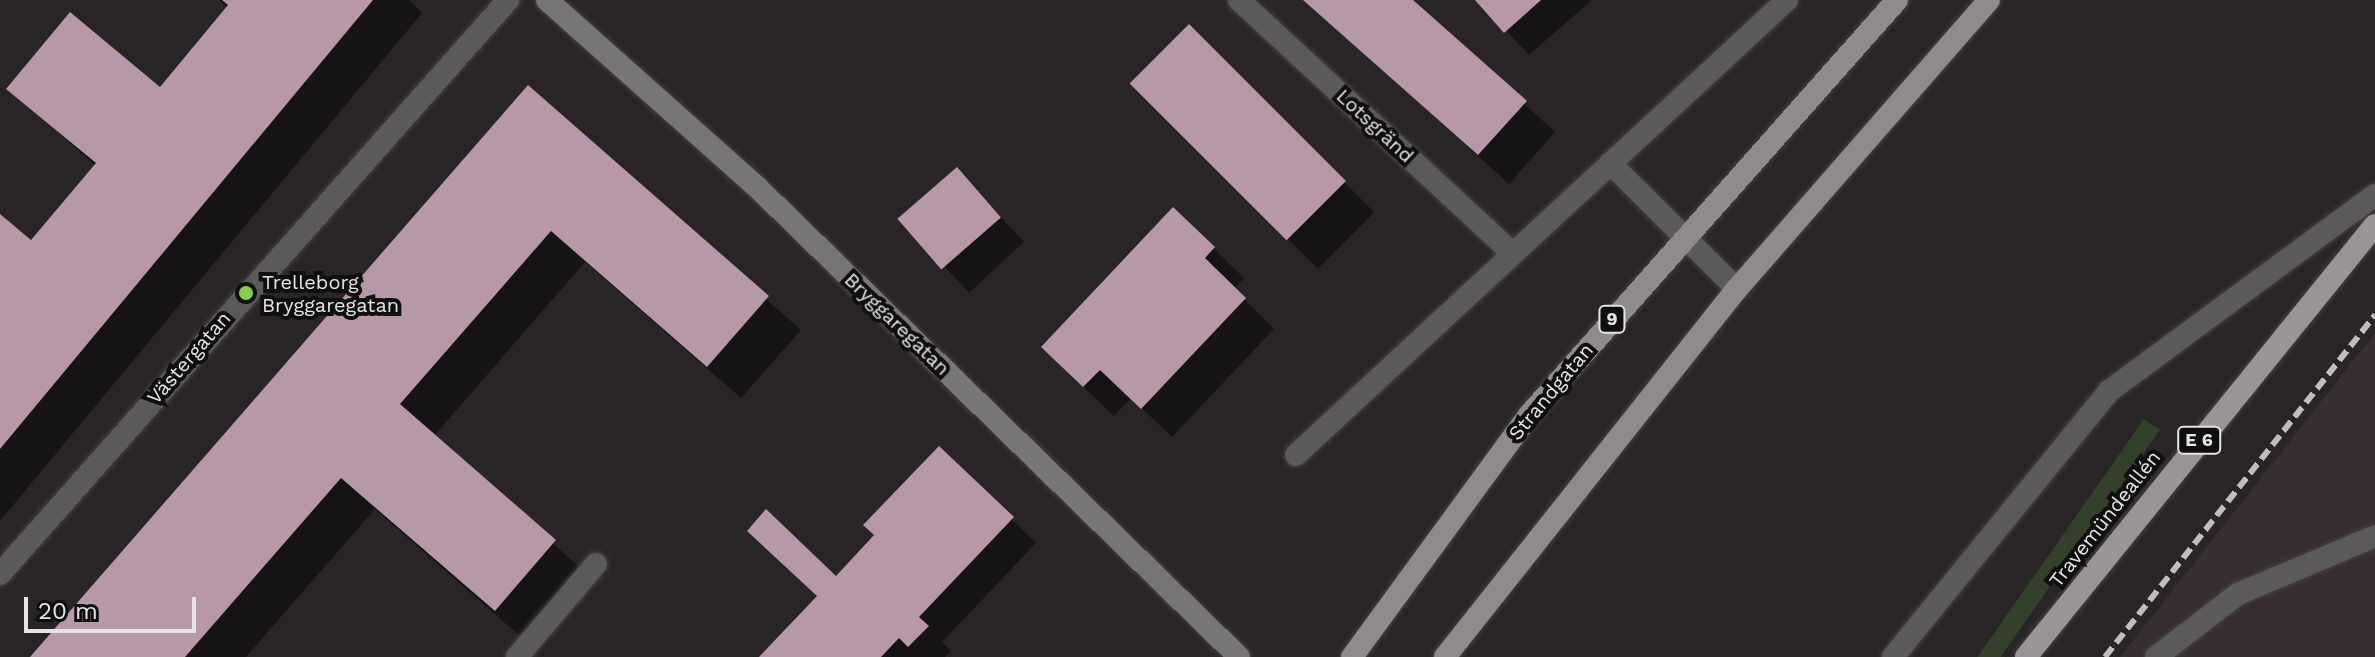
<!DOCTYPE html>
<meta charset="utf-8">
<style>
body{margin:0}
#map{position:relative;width:2375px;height:657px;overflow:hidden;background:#292527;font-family:"Work Sans",sans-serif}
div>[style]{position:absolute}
.built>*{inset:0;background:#372d32}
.green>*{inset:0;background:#33402a;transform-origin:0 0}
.shadow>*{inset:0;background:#0007;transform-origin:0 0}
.building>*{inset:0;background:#b798a9;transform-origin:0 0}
.roads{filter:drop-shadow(0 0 2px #444042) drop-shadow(0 0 2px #444042)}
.service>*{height:22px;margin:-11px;padding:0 11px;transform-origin:11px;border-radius:11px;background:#5b595a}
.minor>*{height:22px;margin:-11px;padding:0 11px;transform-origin:11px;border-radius:11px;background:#5b595a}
.tertiary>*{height:22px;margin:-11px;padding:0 11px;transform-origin:11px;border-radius:11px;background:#5b595a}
.secondary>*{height:22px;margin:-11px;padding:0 11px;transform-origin:11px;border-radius:11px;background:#787577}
.primary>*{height:22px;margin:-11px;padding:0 11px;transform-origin:11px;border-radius:11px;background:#8f8b8d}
.trunk>*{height:22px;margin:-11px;padding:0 11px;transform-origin:11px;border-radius:11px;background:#999497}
.rail>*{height:6px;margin-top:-3px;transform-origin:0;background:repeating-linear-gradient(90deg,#c0bdbe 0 12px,transparent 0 18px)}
.dots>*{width:22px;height:22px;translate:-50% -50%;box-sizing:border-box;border:4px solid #100f10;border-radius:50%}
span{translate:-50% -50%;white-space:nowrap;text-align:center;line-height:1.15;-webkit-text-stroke:8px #100f10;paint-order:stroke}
.shield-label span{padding:2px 6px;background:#100f10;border:2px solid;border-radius:6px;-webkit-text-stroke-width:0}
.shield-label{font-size:18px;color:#e7e4e5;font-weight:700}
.street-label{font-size:20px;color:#e7e4e5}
.poi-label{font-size:20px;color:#e7e4e5}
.left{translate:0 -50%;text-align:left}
.scale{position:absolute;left:24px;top:597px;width:172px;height:36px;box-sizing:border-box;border:4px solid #e7e4e5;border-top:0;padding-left:10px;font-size:24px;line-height:28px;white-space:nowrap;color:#e7e4e5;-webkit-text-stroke:6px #100f10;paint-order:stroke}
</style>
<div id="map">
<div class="built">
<i style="clip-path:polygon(2375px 333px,2375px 657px,2120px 657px)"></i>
</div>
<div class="green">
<i style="left:2144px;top:419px;width:19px;height:304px;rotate:35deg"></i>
</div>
<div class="shadow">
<i style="clip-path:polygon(219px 0,409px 0,422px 13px,0 521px,0 217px,32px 243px,96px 166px,9px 89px,161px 90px,228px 8px)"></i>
<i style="clip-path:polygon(1306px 0,1410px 0,1555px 132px,1509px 184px)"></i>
<i style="clip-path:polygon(1478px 0,1592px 0,1529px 55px)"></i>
<i style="left:1189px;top:27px;width:262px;height:80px;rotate:45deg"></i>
<i style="clip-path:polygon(528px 88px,801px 330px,741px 398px,585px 262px,434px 436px,588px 575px,528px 643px,375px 509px,246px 657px,32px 657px)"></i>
<i style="left:957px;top:170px;width:98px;height:75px;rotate:47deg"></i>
<i style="clip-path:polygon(1174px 210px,1244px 278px,1234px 289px,1274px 329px,1172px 437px,1131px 398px,1114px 416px,1073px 377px)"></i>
<i style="clip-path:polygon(939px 449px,1036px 543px,942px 642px,951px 651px,945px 657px,761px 657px,876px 535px)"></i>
</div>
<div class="building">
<i style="clip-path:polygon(222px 0,373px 0,0 449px,0 214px,31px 240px,96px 163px,6px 89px,70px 12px,160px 87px,228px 5px)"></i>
<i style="clip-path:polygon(1303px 0,1413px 0,1527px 101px,1478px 155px)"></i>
<i style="clip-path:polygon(1475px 0,1541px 0,1504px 33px)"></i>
<i style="left:1189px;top:24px;width:222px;height:84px;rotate:45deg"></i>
<i style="clip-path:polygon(528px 85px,769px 296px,707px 367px,551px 231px,400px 404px,556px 540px,495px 611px,341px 478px,185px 657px,30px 657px)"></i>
<i style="left:957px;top:167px;width:67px;height:79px;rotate:49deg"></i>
<i style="clip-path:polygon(1173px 207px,1215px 247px,1205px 258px,1246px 298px,1141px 409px,1100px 370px,1083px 387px,1041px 347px)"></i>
<i style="clip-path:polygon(939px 446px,1014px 517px,919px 617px,929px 626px,908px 647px,899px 638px,881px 657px,759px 657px,817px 596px,747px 531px,766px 509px,836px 576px,874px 535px,863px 525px)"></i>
</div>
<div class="roads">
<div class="service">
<i style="left:517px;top:657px;width:122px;rotate:-49.7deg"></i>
<i style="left:1893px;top:657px;width:343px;rotate:-50.9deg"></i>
<i style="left:2109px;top:391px;width:330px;rotate:-36.4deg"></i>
</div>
<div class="minor">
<i style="left:1239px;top:0;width:371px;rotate:42.8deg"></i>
<i style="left:1610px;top:163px;width:179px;rotate:44.8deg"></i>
<i style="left:1296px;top:455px;width:669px;rotate:-42.82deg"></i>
<i style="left:2156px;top:657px;width:103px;rotate:-37.5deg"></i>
<i style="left:2238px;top:594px;width:149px;rotate:-22.9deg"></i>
</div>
<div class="tertiary">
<i style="left:0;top:574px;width:767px;rotate:-48.49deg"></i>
</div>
<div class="secondary">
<i style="left:547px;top:0;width:281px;rotate:41.7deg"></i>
<i style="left:757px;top:187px;width:673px;rotate:44.28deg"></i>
</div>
<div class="primary">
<i style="left:1352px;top:657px;width:301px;rotate:-53.8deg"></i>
<i style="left:1530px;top:414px;width:553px;rotate:-48.44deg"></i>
<i style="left:1445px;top:657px;width:470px;rotate:-51.6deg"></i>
<i style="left:1737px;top:289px;width:383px;rotate:-48.9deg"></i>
</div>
<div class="trunk">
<i style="left:2026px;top:657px;width:555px;rotate:-51.07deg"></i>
</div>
</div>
<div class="rail">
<i style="left:2105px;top:657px;width:436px;rotate:-51.7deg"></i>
</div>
<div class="dots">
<i style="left:246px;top:293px;background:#87cf4a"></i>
</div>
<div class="shield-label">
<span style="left:1612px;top:319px">9</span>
<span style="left:2199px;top:440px">E 6</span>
</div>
<div class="street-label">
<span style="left:1375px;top:126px;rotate:43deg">Lotsgränd</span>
<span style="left:897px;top:324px;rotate:44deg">Bryggaregatan</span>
<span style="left:189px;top:358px;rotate:-49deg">Västergatan</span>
<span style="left:1551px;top:392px;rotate:-50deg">Strandgatan</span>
<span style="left:2105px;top:519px;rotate:-52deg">Travemündeallén</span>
</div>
<div class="poi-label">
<span class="left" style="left:262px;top:294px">Trelleborg<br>Bryggaregatan</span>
</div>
<div class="scale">20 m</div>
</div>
